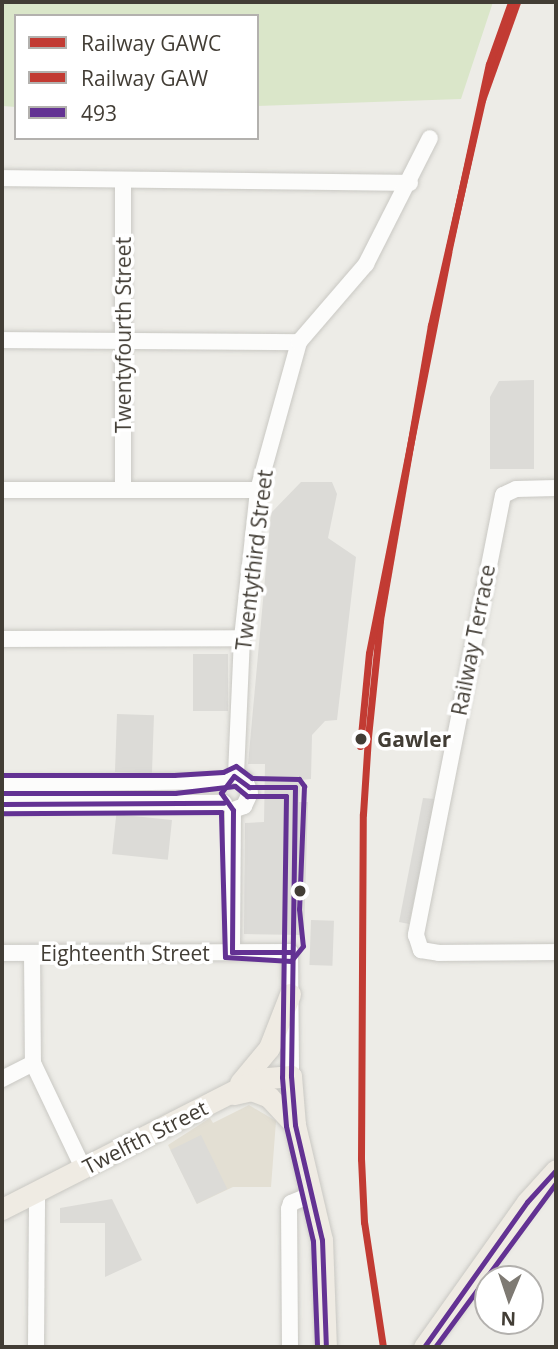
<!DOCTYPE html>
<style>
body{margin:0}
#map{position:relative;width:558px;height:1349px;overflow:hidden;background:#edece7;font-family:"Open Sans",sans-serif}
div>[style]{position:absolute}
.education>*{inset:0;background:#e3dfd3}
.green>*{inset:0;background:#dae6c9}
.parking>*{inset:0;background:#dcdbd7;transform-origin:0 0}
.roads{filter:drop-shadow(0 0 2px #c9c8c3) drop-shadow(0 0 2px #c9c8c3)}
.minor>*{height:16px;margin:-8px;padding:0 8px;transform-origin:8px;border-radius:8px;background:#fcfcfb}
.major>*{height:21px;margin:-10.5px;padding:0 10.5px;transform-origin:10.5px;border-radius:10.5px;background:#efebe3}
.bus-1>*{height:5px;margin:-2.5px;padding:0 2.5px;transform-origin:2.5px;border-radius:2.5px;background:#633293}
.bus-2>*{height:5px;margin:-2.5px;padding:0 2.5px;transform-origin:2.5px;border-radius:2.5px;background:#633293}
.bus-3>*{height:5px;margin:-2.5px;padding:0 2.5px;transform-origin:2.5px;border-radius:2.5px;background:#633293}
.rail-1>*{height:7px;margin:-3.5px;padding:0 3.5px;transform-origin:3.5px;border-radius:3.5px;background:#c23b33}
.rail-2>*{height:7px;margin:-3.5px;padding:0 3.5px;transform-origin:3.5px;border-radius:3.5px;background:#c23b33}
.dots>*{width:19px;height:19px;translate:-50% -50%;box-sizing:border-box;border:4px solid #fff;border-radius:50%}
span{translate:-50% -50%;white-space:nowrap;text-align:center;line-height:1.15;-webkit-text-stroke:7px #fff;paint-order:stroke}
.street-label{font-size:21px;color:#423d35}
.stop-label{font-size:21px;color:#423d35;font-weight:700}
.left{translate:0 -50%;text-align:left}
.frame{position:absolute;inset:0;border:4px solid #423d35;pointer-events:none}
.legend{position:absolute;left:14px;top:14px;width:245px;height:126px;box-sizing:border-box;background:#fff;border:2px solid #b3b1ae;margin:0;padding:9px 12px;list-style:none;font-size:21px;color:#423d35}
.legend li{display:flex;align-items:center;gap:14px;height:35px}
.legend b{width:35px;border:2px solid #b3b1ae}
.north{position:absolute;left:474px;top:1265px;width:70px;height:70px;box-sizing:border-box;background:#fff;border:2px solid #b3b1ae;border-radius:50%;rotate:182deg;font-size:19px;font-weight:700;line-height:28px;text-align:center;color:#423d35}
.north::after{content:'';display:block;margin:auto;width:24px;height:32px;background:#7e7a73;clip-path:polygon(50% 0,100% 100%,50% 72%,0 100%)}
</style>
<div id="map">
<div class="education">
<i style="clip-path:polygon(249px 1105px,276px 1121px,271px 1187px,233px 1187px,197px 1204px,168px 1145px,210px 1118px,213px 1123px)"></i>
</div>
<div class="green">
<i style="clip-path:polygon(2px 2px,493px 2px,461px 99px,257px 106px,257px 16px,16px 16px,16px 107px,2px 106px)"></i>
</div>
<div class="parking">
<i style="clip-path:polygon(534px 380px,534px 469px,490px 469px,490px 397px,499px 381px)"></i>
<i style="clip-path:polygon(301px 482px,332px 482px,337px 494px,328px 538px,356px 557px,337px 720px,325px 721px,312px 735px,311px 779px,301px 780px,299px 802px,308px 802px,304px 935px,244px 934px,245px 823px,264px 822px,265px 764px,248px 764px,271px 513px)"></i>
<i style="left:193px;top:654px;width:35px;height:57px"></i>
<i style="left:117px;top:714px;width:37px;height:58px;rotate:2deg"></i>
<i style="clip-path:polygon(423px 798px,435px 799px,409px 924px,399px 922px)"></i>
<i style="left:172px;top:820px;width:40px;height:56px;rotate:96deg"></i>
<i style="left:311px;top:920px;width:23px;height:45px;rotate:2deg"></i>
<i style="left:201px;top:1135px;width:60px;height:34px;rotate:64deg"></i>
<i style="clip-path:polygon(112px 1199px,142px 1260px,105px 1277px,105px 1223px,60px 1223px,60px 1208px)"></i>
</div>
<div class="roads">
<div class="minor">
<i style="left:2px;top:178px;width:408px;rotate:0.7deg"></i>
<i style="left:123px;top:180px;width:310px;rotate:90deg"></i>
<i style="left:2px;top:340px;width:297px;rotate:0.4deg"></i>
<i style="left:556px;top:488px;width:40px;rotate:178.6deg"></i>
<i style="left:516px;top:489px;width:14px;rotate:155deg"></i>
<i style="left:503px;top:495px;width:449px;rotate:101.2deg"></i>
<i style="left:416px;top:935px;width:16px;rotate:72deg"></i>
<i style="left:421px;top:950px;width:18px;rotate:9deg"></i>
<i style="left:439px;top:953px;width:117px;rotate:-0.5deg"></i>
<i style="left:2px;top:490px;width:256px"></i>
<i style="left:2px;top:639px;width:240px;rotate:-0.2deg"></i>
<i style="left:236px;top:775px;width:137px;rotate:-87.5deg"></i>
<i style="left:242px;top:638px;width:149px;rotate:-83.8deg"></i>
<i style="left:258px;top:490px;width:154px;rotate:-74.5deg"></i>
<i style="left:299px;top:342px;width:103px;rotate:-49.3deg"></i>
<i style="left:366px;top:264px;width:141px;rotate:-63.1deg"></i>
<i style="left:2px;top:784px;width:223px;rotate:-0.8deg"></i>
<i style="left:2px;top:804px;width:222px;rotate:-0.3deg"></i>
<i style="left:233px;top:810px;width:12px;rotate:-20deg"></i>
<i style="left:244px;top:806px;width:14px;rotate:-65deg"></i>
<i style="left:250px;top:793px;width:14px;rotate:-111deg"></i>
<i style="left:245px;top:780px;width:10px;rotate:-151deg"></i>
<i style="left:232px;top:952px;width:142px;rotate:-89.6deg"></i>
<i style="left:2px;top:953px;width:288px;rotate:-0.2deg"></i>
<i style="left:290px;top:952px;width:124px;rotate:89.5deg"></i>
<i style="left:32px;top:953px;width:110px;rotate:89.5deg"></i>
<i style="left:33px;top:1063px;width:116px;rotate:64.5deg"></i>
<i style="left:2px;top:1079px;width:35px;rotate:-27deg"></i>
<i style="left:36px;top:1347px;width:156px;rotate:-89.6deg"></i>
<i style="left:290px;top:1347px;width:138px;rotate:-90.4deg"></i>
<i style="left:289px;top:1209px;width:6px;rotate:-72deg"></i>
<i style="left:291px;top:1203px;width:24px;rotate:-22deg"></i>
</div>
<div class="major">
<i style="left:240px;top:1083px;width:45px;rotate:-50.4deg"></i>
<i style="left:269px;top:1048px;width:58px;rotate:-68.7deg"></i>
<i style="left:234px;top:1094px;width:17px;rotate:-13deg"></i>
<i style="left:251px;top:1090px;width:19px;rotate:21deg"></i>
<i style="left:269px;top:1097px;width:38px;rotate:47deg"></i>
<i style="left:2px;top:1209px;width:286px;rotate:-27deg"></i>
<i style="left:257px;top:1079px;width:34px;rotate:-5deg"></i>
<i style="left:291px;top:1076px;width:49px;rotate:85.3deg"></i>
<i style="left:295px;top:1125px;width:118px;rotate:76.8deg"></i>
<i style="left:322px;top:1240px;width:107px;rotate:87.9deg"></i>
<i style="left:424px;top:1347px;width:178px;rotate:-54.6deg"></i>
<i style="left:527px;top:1202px;width:43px;rotate:-47.8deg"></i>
</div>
</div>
<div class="bus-1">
<i style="left:2px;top:804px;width:222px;rotate:-0.3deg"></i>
<i style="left:290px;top:952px;width:58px;rotate:180deg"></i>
<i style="left:232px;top:952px;width:142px;rotate:-89.6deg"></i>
<i style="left:233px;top:810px;width:21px;rotate:-125deg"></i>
<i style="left:221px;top:793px;width:21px;rotate:-53deg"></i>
<i style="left:234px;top:776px;width:19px;rotate:36deg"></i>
<i style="left:249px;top:787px;width:46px"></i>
<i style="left:295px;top:787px;width:289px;rotate:90.8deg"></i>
<i style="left:291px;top:1076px;width:49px;rotate:85.3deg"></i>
<i style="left:295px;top:1125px;width:118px;rotate:76.8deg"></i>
<i style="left:322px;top:1240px;width:107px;rotate:87.9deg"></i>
<i style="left:424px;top:1347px;width:178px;rotate:-54.6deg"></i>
<i style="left:527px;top:1202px;width:43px;rotate:-47.8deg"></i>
</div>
<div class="bus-2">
<i style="left:2px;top:793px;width:173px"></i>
<i style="left:175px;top:793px;width:60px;rotate:-6.7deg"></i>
<i style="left:235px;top:786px;width:16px;rotate:40deg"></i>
<i style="left:247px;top:796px;width:39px"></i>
<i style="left:286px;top:796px;width:281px;rotate:90.8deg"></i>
<i style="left:282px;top:1077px;width:49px;rotate:85.3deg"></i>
<i style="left:286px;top:1126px;width:118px;rotate:76.8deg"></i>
<i style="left:313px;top:1241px;width:106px;rotate:87.8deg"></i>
<i style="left:435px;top:1347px;width:204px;rotate:-53.6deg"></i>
</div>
<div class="bus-3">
<i style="left:2px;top:775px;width:172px"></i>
<i style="left:174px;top:775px;width:49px;rotate:-3.5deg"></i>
<i style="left:223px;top:772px;width:14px;rotate:-25deg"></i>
<i style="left:236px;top:766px;width:20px;rotate:37deg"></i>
<i style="left:252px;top:778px;width:47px;rotate:1.2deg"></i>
<i style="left:299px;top:779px;width:9px;rotate:54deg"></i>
<i style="left:304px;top:786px;width:123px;rotate:92.3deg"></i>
<i style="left:299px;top:909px;width:37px;rotate:84deg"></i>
<i style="left:303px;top:946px;width:19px;rotate:129deg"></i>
<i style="left:291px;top:961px;width:66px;rotate:-176.5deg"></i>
<i style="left:225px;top:957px;width:145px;rotate:-91.6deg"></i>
<i style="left:221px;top:812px;width:219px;rotate:179.7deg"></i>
</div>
<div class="rail-1">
<i style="left:383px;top:1347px;width:126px;rotate:-98.6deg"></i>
<i style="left:364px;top:1222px;width:63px;rotate:-92.7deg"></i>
<i style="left:361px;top:1159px;width:345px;rotate:-89.7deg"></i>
<i style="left:363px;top:814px;width:77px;rotate:-86.3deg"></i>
<i style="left:368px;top:737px;width:118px;rotate:-84.1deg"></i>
<i style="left:380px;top:620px;width:299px;rotate:-80.2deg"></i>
<i style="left:431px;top:325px;width:231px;rotate:-77.2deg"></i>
<i style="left:482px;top:100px;width:104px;rotate:-70.3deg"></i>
</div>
<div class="rail-2">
<i style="left:360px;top:746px;width:93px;rotate:-84.5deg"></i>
<i style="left:369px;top:653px;width:408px;rotate:-78.8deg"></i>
<i style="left:448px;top:253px;width:193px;rotate:-77.8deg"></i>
<i style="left:489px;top:64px;width:63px;rotate:-70.4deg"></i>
</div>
<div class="dots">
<i style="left:361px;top:739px;background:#423d35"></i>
<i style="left:300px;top:891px;background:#423d35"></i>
</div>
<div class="street-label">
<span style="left:123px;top:335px;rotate:-90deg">Twentyfourth Street</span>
<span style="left:254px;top:560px;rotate:-83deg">Twentythird Street</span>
<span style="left:473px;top:640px;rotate:-79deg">Railway Terrace</span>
<span style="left:125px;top:953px">Eighteenth Street</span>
<span style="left:145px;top:1137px;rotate:-27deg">Twelfth Street</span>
</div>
<div class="stop-label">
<span class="left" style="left:377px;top:739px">Gawler</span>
</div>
<div class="frame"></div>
<ul class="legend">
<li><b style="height:9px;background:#c23b33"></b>Railway GAWC</li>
<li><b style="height:9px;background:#c23b33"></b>Railway GAW</li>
<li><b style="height:9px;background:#633293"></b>493</li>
</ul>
<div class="north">N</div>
</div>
